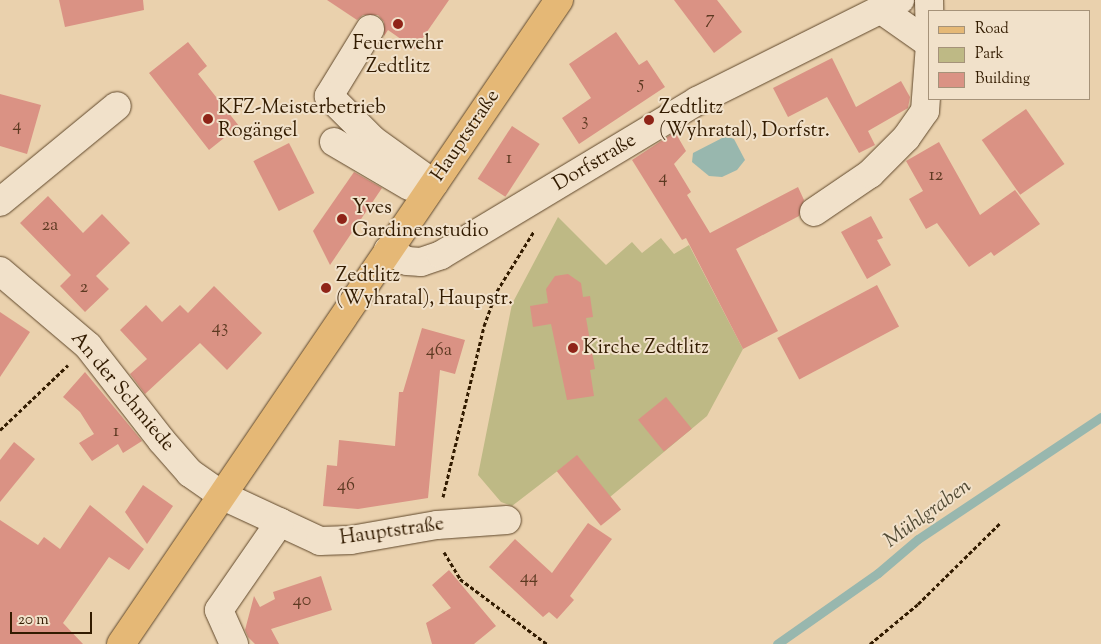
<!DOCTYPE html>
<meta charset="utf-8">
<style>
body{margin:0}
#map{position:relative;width:1101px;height:644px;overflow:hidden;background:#ead1ad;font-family:"Sorts Mill Goudy",serif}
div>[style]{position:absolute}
.green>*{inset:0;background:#beb985}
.water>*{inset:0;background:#98b7ae}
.stream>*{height:9px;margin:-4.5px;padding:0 4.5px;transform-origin:4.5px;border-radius:4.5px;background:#98b7ae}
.building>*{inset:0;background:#da9284;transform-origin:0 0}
.path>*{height:3px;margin-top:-1.5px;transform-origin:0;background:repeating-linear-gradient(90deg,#321b00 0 4px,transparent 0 6.5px)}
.roads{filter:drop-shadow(0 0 1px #60482b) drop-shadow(0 0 1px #60482b)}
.minor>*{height:28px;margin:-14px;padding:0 14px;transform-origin:14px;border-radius:14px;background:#f1e1ca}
.major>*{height:28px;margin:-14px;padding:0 14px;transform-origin:14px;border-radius:14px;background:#e5b876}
.dots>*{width:14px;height:14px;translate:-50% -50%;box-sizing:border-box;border:2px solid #f1e1ca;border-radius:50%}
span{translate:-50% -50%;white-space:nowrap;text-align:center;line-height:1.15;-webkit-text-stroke:4px #f1e1ca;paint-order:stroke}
.number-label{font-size:18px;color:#5c3921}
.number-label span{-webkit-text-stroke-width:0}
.poi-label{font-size:20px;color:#321b00}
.left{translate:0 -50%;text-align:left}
.street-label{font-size:20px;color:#321b00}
.water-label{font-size:21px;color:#514a34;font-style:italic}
.legend{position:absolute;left:928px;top:10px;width:162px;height:90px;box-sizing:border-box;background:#f1e1ca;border:1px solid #a59279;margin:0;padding:6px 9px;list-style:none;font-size:15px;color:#321b00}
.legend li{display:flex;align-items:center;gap:10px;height:25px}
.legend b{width:25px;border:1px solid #a59279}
.scale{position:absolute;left:10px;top:612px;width:82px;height:22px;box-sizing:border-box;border:2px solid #321b00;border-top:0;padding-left:6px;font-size:15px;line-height:18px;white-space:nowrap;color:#321b00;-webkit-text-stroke:4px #f1e1ca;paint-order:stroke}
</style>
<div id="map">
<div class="green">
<i style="clip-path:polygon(558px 217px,606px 265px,632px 242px,642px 253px,661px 238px,674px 254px,689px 245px,743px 349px,707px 416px,610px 497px,577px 456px,512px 506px,501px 502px,478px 475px,512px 304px)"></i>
</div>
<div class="water">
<i style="clip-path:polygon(726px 136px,734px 139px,745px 160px,737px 170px,722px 177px,709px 176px,692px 162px,693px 153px)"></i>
</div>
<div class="stream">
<i style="left:777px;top:644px;width:123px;rotate:-35.1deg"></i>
<i style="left:878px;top:573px;width:52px;rotate:-40.4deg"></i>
<i style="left:918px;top:539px;width:220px;rotate:-33.7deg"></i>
</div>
<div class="building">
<i style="clip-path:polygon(59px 0,143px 0,144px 10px,65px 27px)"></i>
<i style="clip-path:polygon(327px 0,449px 0,415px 49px,388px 30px,384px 36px,384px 22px,378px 15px,363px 15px,357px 20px)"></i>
<i style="clip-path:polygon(674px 0,717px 0,742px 32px,714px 53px)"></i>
<i style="clip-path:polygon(616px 32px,639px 65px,647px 60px,665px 87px,579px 144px,562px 118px,591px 98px,569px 64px)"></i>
<i style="clip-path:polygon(188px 42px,207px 66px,198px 74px,239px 126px,209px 150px,149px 73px)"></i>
<i style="clip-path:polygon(832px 58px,856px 107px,901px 81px,910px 97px,908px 108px,868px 131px,875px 145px,859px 153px,827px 97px,788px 117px,773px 88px)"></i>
<i style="clip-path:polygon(0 94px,41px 105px,27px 154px,0 146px)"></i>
<i style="left:1026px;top:109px;width:67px;height:54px;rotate:55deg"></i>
<i style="left:512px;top:126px;width:33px;height:63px;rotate:33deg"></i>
<i style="clip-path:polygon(675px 132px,686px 151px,674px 164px,691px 192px,687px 195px,710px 233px,798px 187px,804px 200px,799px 216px,736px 249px,778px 331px,743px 349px,686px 238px,682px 240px,632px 160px)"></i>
<i style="clip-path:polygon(939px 142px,980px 215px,1015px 190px,1040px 224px,994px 256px,991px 252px,969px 267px,937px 223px,926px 229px,909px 199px,923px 191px,906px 161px)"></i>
<i style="left:289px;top:143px;width:56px;height:40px;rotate:63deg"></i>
<i style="clip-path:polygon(354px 172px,382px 188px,330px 265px,313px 231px)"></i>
<i style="clip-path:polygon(48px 196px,83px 233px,102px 214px,130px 243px,96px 276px,109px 289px,85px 312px,60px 286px,71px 275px,20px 223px)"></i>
<i style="clip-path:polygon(871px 216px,883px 238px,877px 240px,891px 265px,867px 279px,841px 232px)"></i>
<i style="clip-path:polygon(568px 274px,581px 283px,583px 297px,590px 296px,593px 317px,586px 318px,595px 369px,590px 370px,594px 396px,567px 400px,551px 324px,533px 327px,530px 306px,548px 303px,546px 289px,555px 276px)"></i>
<i style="left:877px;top:285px;width:47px;height:113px;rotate:62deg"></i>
<i style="clip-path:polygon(214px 286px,262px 333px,227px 370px,200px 343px,145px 394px,130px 374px,147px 359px,120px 330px,146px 305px,162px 322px,180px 305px,188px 313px)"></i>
<i style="clip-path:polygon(0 312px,30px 332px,0 377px)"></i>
<i style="clip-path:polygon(422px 328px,465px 340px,455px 374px,440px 370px,428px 498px,358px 509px,323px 506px,327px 465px,337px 466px,339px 440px,395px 446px,399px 392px,403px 392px)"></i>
<i style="clip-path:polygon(85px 372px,142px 441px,123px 453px,118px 444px,92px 461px,79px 443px,94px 434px,80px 412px,63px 397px)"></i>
<i style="left:666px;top:397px;width:41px;height:36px;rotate:51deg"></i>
<i style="clip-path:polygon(14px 442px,35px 459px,0 502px,0 460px)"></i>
<i style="left:577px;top:455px;width:70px;height:26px;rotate:51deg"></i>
<i style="clip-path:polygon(143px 485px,173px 506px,147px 544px,125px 512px)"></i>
<i style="clip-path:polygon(90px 505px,144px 549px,129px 570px,109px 557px,63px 623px,83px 644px,0 644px,0 520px,38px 545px,44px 537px,60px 549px)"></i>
<i style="clip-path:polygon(588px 523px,612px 539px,570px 596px,574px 600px,557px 619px,549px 612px,543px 617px,489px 567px,515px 539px,552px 573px)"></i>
<i style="clip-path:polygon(449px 570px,496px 626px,474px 644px,432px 644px,426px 623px,451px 608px,432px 585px)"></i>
<i style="clip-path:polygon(321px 576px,332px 610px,271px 629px,279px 644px,255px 644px,248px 637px,245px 630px,254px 596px,260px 607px,275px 599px,273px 592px)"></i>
</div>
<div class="path">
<i style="left:0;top:430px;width:94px;rotate:-43.7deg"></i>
<i style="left:443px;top:497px;width:176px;rotate:-76.5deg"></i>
<i style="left:484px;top:326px;width:37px;rotate:-70deg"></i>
<i style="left:497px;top:291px;width:70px;rotate:-58.3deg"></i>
<i style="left:444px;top:552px;width:31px;rotate:59deg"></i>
<i style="left:460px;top:579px;width:109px;rotate:36.8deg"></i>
<i style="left:870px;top:644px;width:62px;rotate:-39.8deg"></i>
<i style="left:918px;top:604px;width:115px;rotate:-44.6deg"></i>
</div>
<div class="roads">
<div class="minor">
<i style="left:929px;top:0;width:44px;rotate:88.7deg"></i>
<i style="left:370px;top:29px;width:79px;rotate:121.5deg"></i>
<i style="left:329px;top:96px;width:62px;rotate:45deg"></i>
<i style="left:373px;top:140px;width:75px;rotate:35.8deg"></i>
<i style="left:334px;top:142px;width:87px;rotate:30.4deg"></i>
<i style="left:0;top:202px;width:151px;rotate:-39.4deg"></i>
<i style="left:814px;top:212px;width:68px;rotate:-34.2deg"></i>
<i style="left:870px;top:174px;width:51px;rotate:-45deg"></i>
<i style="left:906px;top:138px;width:33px;rotate:-55deg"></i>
<i style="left:925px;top:111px;width:67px;rotate:-85.7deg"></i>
<i style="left:930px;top:44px;width:57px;rotate:-144.9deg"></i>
<i style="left:388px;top:250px;width:22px;rotate:30deg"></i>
<i style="left:407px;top:261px;width:14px;rotate:4deg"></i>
<i style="left:421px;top:262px;width:21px;rotate:-19deg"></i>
<i style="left:441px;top:255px;width:299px;rotate:-31deg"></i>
<i style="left:697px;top:101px;width:227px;rotate:-26.5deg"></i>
<i style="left:0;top:271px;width:116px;rotate:40.4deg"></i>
<i style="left:88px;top:346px;width:120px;rotate:52.1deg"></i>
<i style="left:162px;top:441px;width:43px;rotate:48.8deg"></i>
<i style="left:190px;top:473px;width:38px;rotate:35deg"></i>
<i style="left:221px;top:495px;width:109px;rotate:24.9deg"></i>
<i style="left:320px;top:541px;width:31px;rotate:-2deg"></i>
<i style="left:351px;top:540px;width:87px;rotate:-9.9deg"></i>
<i style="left:437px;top:525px;width:70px;rotate:-4.1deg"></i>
<i style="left:234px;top:644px;width:37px;rotate:-114deg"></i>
<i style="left:219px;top:610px;width:107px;rotate:-55.3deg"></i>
</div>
<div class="major">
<i style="left:121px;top:644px;width:779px;rotate:-55.78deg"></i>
</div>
</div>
<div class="dots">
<i style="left:398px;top:24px;background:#8f2418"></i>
<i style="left:208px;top:119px;background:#8f2418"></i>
<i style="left:649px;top:120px;background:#8f2418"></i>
<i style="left:342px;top:219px;background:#8f2418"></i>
<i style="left:326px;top:288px;background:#8f2418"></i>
<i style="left:573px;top:348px;background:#8f2418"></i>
</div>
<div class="number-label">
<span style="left:710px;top:19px">7</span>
<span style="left:641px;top:84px">5</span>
<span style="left:585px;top:121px">3</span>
<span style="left:17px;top:126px">4</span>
<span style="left:509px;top:159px">1</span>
<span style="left:936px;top:176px">12</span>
<span style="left:663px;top:178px">4</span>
<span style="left:50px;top:226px">2a</span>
<span style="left:84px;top:288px">2</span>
<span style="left:220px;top:328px">43</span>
<span style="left:439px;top:351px">46a</span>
<span style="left:116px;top:432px">1</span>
<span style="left:346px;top:486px">46</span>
<span style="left:529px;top:578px">44</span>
<span style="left:302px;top:601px">40</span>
</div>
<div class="poi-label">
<span style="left:398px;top:56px">Feuerwehr<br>Zedtlitz</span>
<span class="left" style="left:218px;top:120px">KFZ-Meisterbetrieb<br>Rogängel</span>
<span class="left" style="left:659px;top:120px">Zedtlitz<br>(Wyhratal), Dorfstr.</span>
<span class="left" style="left:352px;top:220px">Yves<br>Gardinenstudio</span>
<span class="left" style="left:336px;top:288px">Zedtlitz<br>(Wyhratal), Haupstr.</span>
<span class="left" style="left:583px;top:348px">Kirche Zedtlitz</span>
</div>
<div class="street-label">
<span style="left:466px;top:136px;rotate:-56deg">Hauptstraße</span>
<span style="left:595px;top:163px;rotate:-31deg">Dorfstraße</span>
<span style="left:122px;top:392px;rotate:50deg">An der Schmiede</span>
<span style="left:392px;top:532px;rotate:-8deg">Hauptstraße</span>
</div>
<div class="water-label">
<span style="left:928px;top:514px;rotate:-36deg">Mühlgraben</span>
</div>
<ul class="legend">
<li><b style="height:6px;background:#e5b876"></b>Road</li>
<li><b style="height:14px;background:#beb985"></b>Park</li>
<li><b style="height:14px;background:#da9284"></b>Building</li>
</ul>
<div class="scale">20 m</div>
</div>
